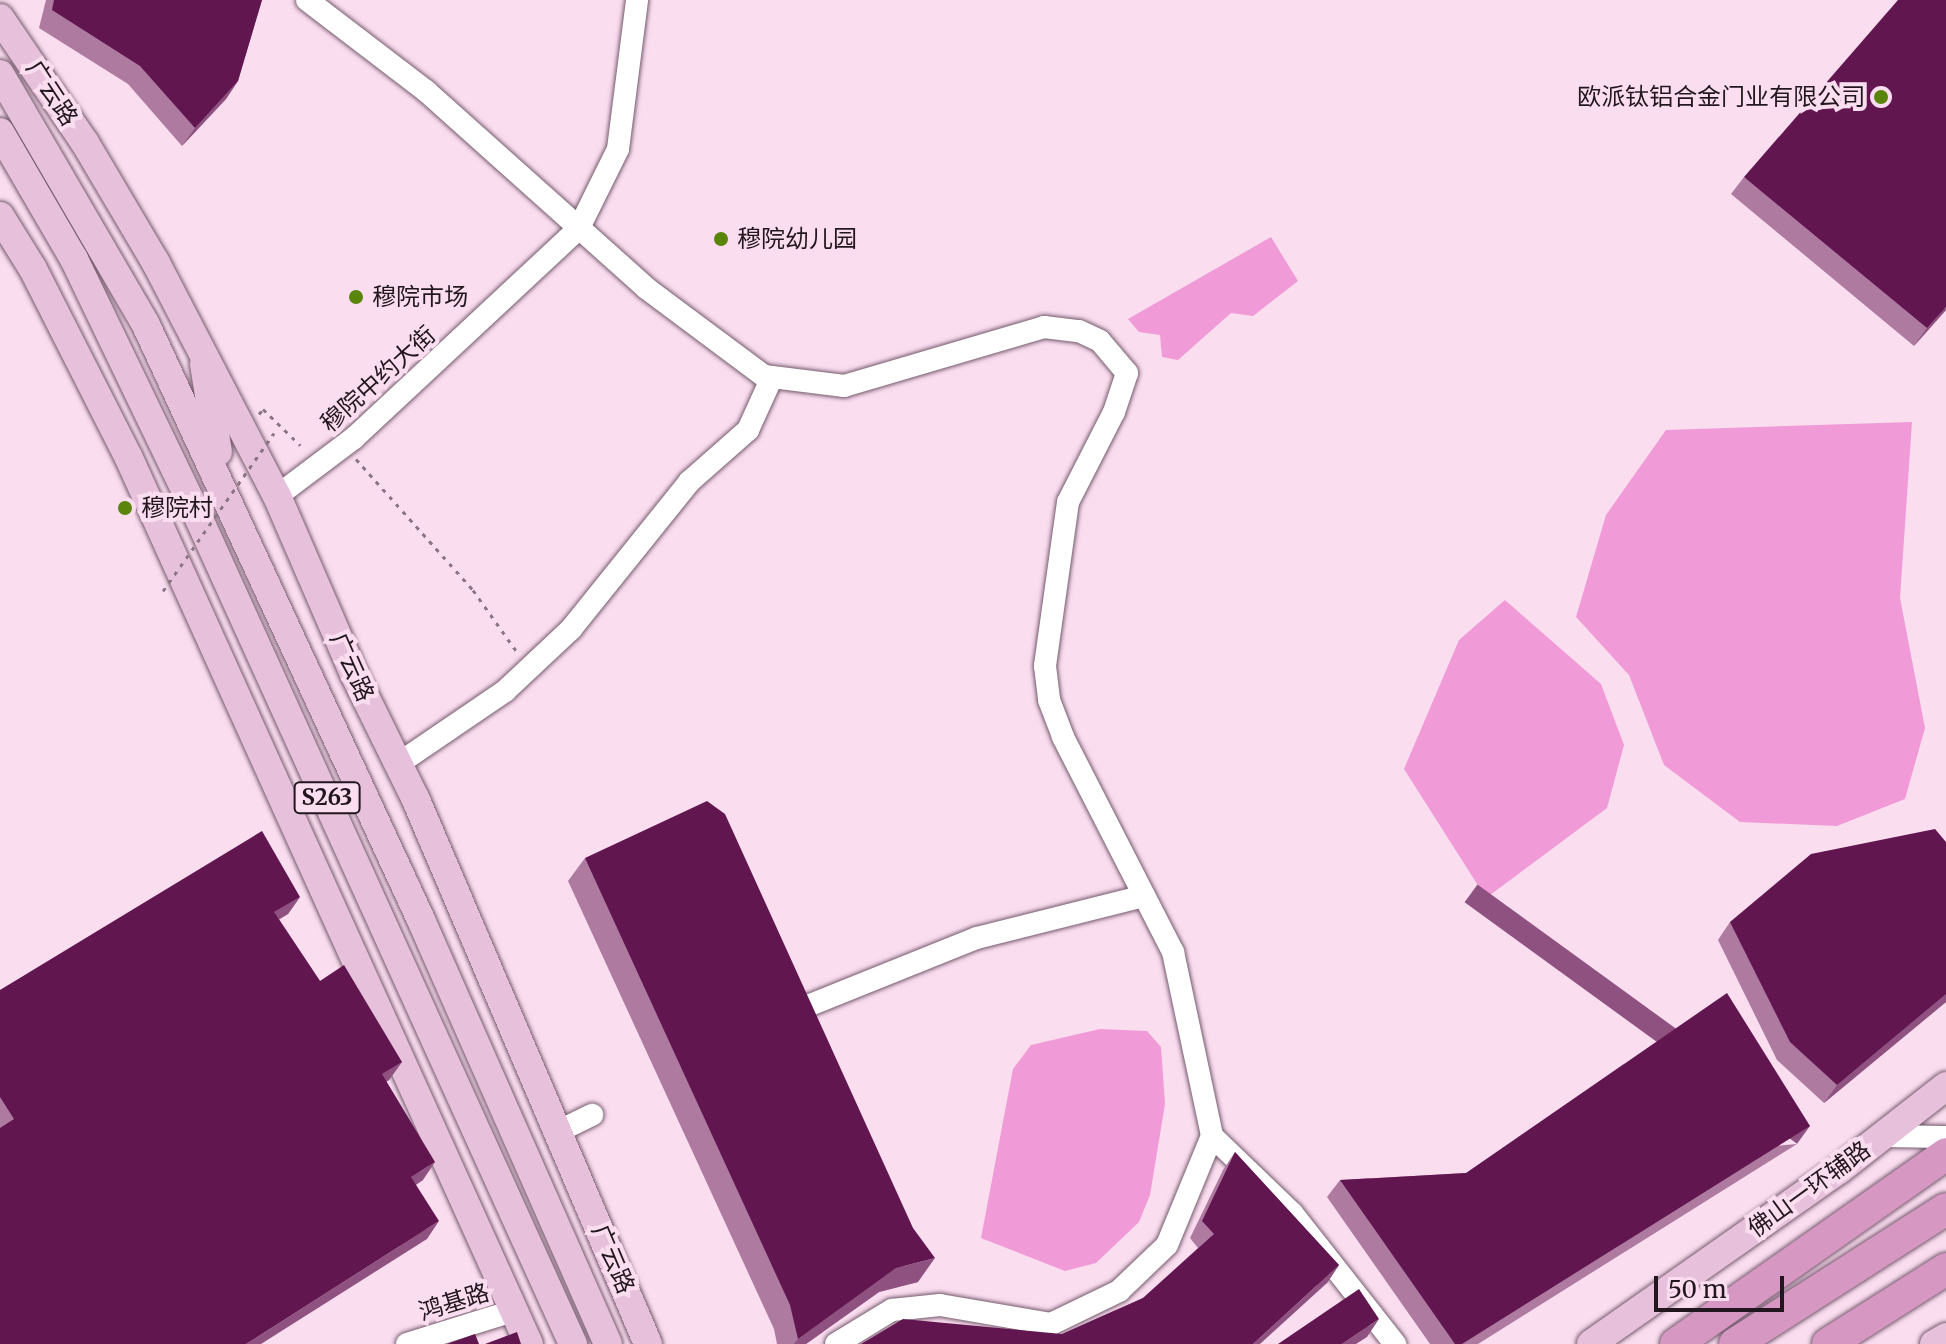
<!DOCTYPE html>
<meta charset="utf-8">
<style>
body{margin:0}
#map{position:relative;width:1946px;height:1344px;overflow:hidden;background:#fbddf0;font-family:Merriweather,"Noto Sans SC",serif}
div>[style]{position:absolute}
.water>*{inset:0;background:#f09ad7}
.path>*{height:3px;margin-top:-1.5px;transform-origin:0;background:repeating-linear-gradient(90deg,#8a7683 0 4px,transparent 0 10px)}
.roads{filter:drop-shadow(0 0 2px #745b6c) drop-shadow(0 0 2px #745b6c)}
.minor>*{height:22px;margin:-11px;padding:0 11px;transform-origin:11px;border-radius:11px;background:#fff}
.major>*{height:28px;margin:-14px;padding:0 14px;transform-origin:14px;border-radius:14px;background:#e7c1db}
.highway>*{height:32px;margin:-16px;padding:0 16px;transform-origin:16px;border-radius:16px;background:#d797c3}
.path-bridge>*{height:3px;margin-top:-1.5px;transform-origin:0;background:repeating-linear-gradient(90deg,#8a7683 0 4px,transparent 0 10px)}
.wall>*{inset:0;background:#ae7aa0}
.shaded-wall>*{inset:0;background:#8f5280;transform-origin:0 0}
.building>*{inset:0;background:#611650}
.dots>*{width:22px;height:22px;translate:-50% -50%;box-sizing:border-box;border:4px solid #fbddf0;border-radius:50%}
span{translate:-50% -50%;white-space:nowrap;text-align:center;line-height:1.15;-webkit-text-stroke:8px #fbddf0;paint-order:stroke}
.shield-label span{padding:2px 6px;background:#fbddf0;border:2px solid;border-radius:6px;-webkit-text-stroke-width:0}
.shield-label{font-size:22px;color:#22171e;font-weight:700}
.street-label{font-size:24px;color:#22171e}
.poi-label{font-size:24px;color:#22171e}
.right{translate:-100% -50%;text-align:right}
.left{translate:0 -50%;text-align:left}
.scale{position:absolute;left:1654px;top:1276px;width:130px;height:36px;box-sizing:border-box;border:4px solid #22171e;border-top:0;padding-left:10px;font-size:24px;line-height:28px;white-space:nowrap;color:#22171e;-webkit-text-stroke:6px #fbddf0;paint-order:stroke}
</style>
<div id="map">
<div class="water">
<i style="clip-path:polygon(1271px 237px,1298px 281px,1253px 316px,1231px 313px,1178px 360px,1162px 357px,1160px 335px,1139px 332px,1128px 319px)"></i>
<i style="clip-path:polygon(1912px 422px,1900px 598px,1925px 728px,1905px 799px,1837px 826px,1740px 822px,1664px 765px,1629px 675px,1576px 617px,1606px 515px,1666px 430px)"></i>
<i style="clip-path:polygon(1505px 600px,1601px 684px,1624px 745px,1607px 808px,1486px 898px,1404px 769px,1459px 640px)"></i>
<i style="clip-path:polygon(1100px 1029px,1147px 1031px,1161px 1047px,1165px 1104px,1150px 1195px,1139px 1222px,1096px 1263px,1065px 1271px,981px 1238px,1013px 1069px,1031px 1045px)"></i>
</div>
<div class="path">
<i style="left:259px;top:414px;width:6px;rotate:-51deg"></i>
<i style="left:263px;top:409px;width:52px;rotate:44.2deg"></i>
<i style="left:356px;top:459px;width:176px;rotate:48.2deg"></i>
<i style="left:473px;top:590px;width:76px;rotate:54.6deg"></i>
</div>
<div class="roads">
<div class="minor">
<i style="left:307px;top:0;width:150px;rotate:37.4deg"></i>
<i style="left:426px;top:91px;width:295px;rotate:41.8deg"></i>
<i style="left:646px;top:288px;width:147px;rotate:36.7deg"></i>
<i style="left:764px;top:376px;width:81px;rotate:7.1deg"></i>
<i style="left:844px;top:386px;width:209px;rotate:-16.4deg"></i>
<i style="left:1044px;top:327px;width:35px;rotate:7deg"></i>
<i style="left:1079px;top:331px;width:23px;rotate:25deg"></i>
<i style="left:1100px;top:341px;width:42px;rotate:49.8deg"></i>
<i style="left:1127px;top:373px;width:41px;rotate:108.4deg"></i>
<i style="left:1114px;top:412px;width:101px;rotate:117.1deg"></i>
<i style="left:1068px;top:502px;width:166px;rotate:98deg"></i>
<i style="left:1045px;top:666px;width:34px;rotate:83deg"></i>
<i style="left:1049px;top:700px;width:40px;rotate:69deg"></i>
<i style="left:1063px;top:737px;width:242px;rotate:62.9deg"></i>
<i style="left:1173px;top:952px;width:188px;rotate:78deg"></i>
<i style="left:1212px;top:1136px;width:111px;rotate:43.9deg"></i>
<i style="left:1292px;top:1213px;width:167px;rotate:51.8deg"></i>
<i style="left:277px;top:496px;width:96px;rotate:-37deg"></i>
<i style="left:354px;top:438px;width:308px;rotate:-43deg"></i>
<i style="left:579px;top:228px;width:88px;rotate:-63.7deg"></i>
<i style="left:618px;top:149px;width:150px;rotate:-82.7deg"></i>
<i style="left:398px;top:764px;width:130px;rotate:-34.3deg"></i>
<i style="left:505px;top:691px;width:91px;rotate:-43.2deg"></i>
<i style="left:571px;top:629px;width:189px;rotate:-51.2deg"></i>
<i style="left:689px;top:482px;width:79px;rotate:-41.4deg"></i>
<i style="left:748px;top:430px;width:58px;rotate:-65.6deg"></i>
<i style="left:805px;top:1007px;width:185px;rotate:-21.9deg"></i>
<i style="left:977px;top:938px;width:172px;rotate:-14.1deg"></i>
<i style="left:559px;top:1131px;width:37px;rotate:-26deg"></i>
<i style="left:1882px;top:1136px;width:64px;rotate:0.9deg"></i>
<i style="left:407px;top:1344px;width:114px;rotate:-17.3deg"></i>
<i style="left:836px;top:1344px;width:66px;rotate:-31.3deg"></i>
<i style="left:892px;top:1310px;width:48px;rotate:-5.9deg"></i>
<i style="left:940px;top:1305px;width:113px;rotate:9.7deg"></i>
<i style="left:1051px;top:1324px;width:76px;rotate:-25.9deg"></i>
<i style="left:1119px;top:1291px;width:66px;rotate:-43.8deg"></i>
<i style="left:1167px;top:1245px;width:118px;rotate:-67.6deg"></i>
</div>
<div class="major">
<i style="left:0;top:18px;width:151px;rotate:55.8deg"></i>
<i style="left:85px;top:143px;width:139px;rotate:59.4deg"></i>
<i style="left:156px;top:263px;width:263px;rotate:62.6deg"></i>
<i style="left:277px;top:496px;width:194px;rotate:66.6deg"></i>
<i style="left:354px;top:674px;width:140px;rotate:63.8deg"></i>
<i style="left:416px;top:800px;width:591px;rotate:66.9deg"></i>
<i style="left:0;top:74px;width:290px;rotate:59.8deg"></i>
<i style="left:146px;top:325px;width:655px;rotate:65.19deg"></i>
<i style="left:421px;top:920px;width:463px;rotate:66.2deg"></i>
<i style="left:0;top:132px;width:147px;rotate:59.8deg"></i>
<i style="left:74px;top:259px;width:279px;rotate:64.3deg"></i>
<i style="left:195px;top:510px;width:916px;rotate:65.62deg"></i>
<i style="left:0;top:216px;width:62px;rotate:58.1deg"></i>
<i style="left:33px;top:269px;width:210px;rotate:63.1deg"></i>
<i style="left:128px;top:456px;width:974px;rotate:65.7deg"></i>
<i style="left:204px;top:364px;width:89px;rotate:81deg"></i>
<i style="left:1591px;top:1344px;width:303px;rotate:-35.1deg"></i>
<i style="left:1839px;top:1170px;width:136px;rotate:-38.1deg"></i>
<i style="left:1934px;top:1344px;width:14px;rotate:-30deg"></i>
</div>
<div class="highway">
<i style="left:1676px;top:1344px;width:330px;rotate:-35.1deg"></i>
<i style="left:1735px;top:1344px;width:250px;rotate:-32.6deg"></i>
<i style="left:1828px;top:1344px;width:140px;rotate:-32.4deg"></i>
</div>
</div>
<div class="path-bridge">
<i style="left:163px;top:591px;width:193px;rotate:-54.9deg"></i>
</div>
<div class="wall">
<i style="clip-path:polygon(46px 0,262px 0,238px 81px,226px 99px,182px 146px,128px 84px,39px 28px)"></i>
<i style="clip-path:polygon(1744px 177px,1946px 310px,1914px 346px,1731px 194px)"></i>
<i style="clip-path:polygon(1946px 842px,1946px 1002px,1824px 1103px,1777px 1060px,1718px 940px,1730px 922px)"></i>
<i style="clip-path:polygon(585px 858px,918px 1282px,879px 1292px,806px 1344px,777px 1344px,774px 1329px,568px 881px)"></i>
<i style="clip-path:polygon(300px 897px,288px 914px,279px 919px,320px 981px,402px 1062px,389px 1080px,386px 1082px,423px 1180px,416px 1185px,427px 1239px,0 1344px,0 990px)"></i>
<i style="clip-path:polygon(1797px 1144px,1478px 1344px,1430px 1344px,1327px 1197px,1340px 1180px,1466px 1173px)"></i>
<i style="clip-path:polygon(1235px 1152px,1339px 1265px,1327px 1283px,1062px 1334px,1143px 1298px,1198px 1248px,1190px 1238px,1223px 1170px)"></i>
</div>
<div class="shaded-wall">
<i style="clip-path:polygon(238px 81px,226px 99px,182px 146px,195px 128px)"></i>
<i style="clip-path:polygon(1946px 307px,1946px 310px,1914px 346px,1927px 328px)"></i>
<i style="clip-path:polygon(300px 897px,288px 914px,262px 930px,274px 912px)"></i>
<i style="clip-path:polygon(1946px 994px,1946px 1002px,1824px 1103px,1837px 1085px)"></i>
<i style="clip-path:polygon(402px 1062px,389px 1080px,369px 1092px,382px 1074px)"></i>
<i style="left:1810px;top:1126px;width:22px;height:411px;rotate:126deg"></i>
<i style="clip-path:polygon(435px 1162px,423px 1180px,399px 1195px,411px 1177px)"></i>
<i style="clip-path:polygon(439px 1221px,427px 1239px,261px 1344px,246px 1344px)"></i>
<i style="clip-path:polygon(935px 1258px,918px 1282px,879px 1292px,806px 1344px,794px 1344px,798px 1339px,896px 1268px)"></i>
<i style="clip-path:polygon(1339px 1265px,1327px 1283px,1260px 1344px,1253px 1344px)"></i>
<i style="clip-path:polygon(1379px 1319px,1367px 1337px,1356px 1344px,1342px 1344px)"></i>
</div>
<div class="building">
<i style="clip-path:polygon(54px 0,262px 0,238px 81px,195px 128px,140px 66px,52px 10px)"></i>
<i style="clip-path:polygon(1898px 0,1946px 0,1946px 307px,1927px 328px,1744px 177px)"></i>
<i style="clip-path:polygon(707px 801px,725px 814px,913px 1228px,935px 1258px,896px 1268px,798px 1339px,790px 1305px,585px 858px)"></i>
<i style="clip-path:polygon(1935px 829px,1946px 842px,1946px 994px,1837px 1085px,1790px 1042px,1730px 922px,1811px 854px)"></i>
<i style="clip-path:polygon(262px 831px,300px 897px,274px 912px,320px 981px,344px 965px,402px 1062px,382px 1074px,435px 1162px,411px 1177px,439px 1221px,246px 1344px,0 1344px,0 1128px,14px 1119px,0 1097px,0 990px)"></i>
<i style="clip-path:polygon(1727px 993px,1810px 1126px,1462px 1344px,1455px 1344px,1340px 1180px,1466px 1173px)"></i>
<i style="clip-path:polygon(1235px 1152px,1339px 1265px,1253px 1344px,861px 1344px,903px 1319px,1062px 1334px,1143px 1298px,1214px 1234px,1202px 1221px)"></i>
<i style="clip-path:polygon(1359px 1289px,1379px 1319px,1342px 1344px,1278px 1344px)"></i>
<i style="clip-path:polygon(517px 1332px,521px 1344px,485px 1344px)"></i>
<i style="clip-path:polygon(475px 1334px,479px 1344px,447px 1344px)"></i>
</div>
<div class="dots">
<i style="left:1881px;top:97px;background:#5b840a"></i>
<i style="left:721px;top:239px;background:#5b840a"></i>
<i style="left:356px;top:297px;background:#5b840a"></i>
<i style="left:125px;top:508px;background:#5b840a"></i>
</div>
<div class="shield-label">
<span style="left:327px;top:798px">S263</span>
</div>
<div class="street-label">
<span style="left:52px;top:93px;rotate:57deg">广云路</span>
<span style="left:378px;top:379px;rotate:-42deg">穆院中约大街</span>
<span style="left:352px;top:667px;rotate:66deg">广云路</span>
<span style="left:1809px;top:1189px;rotate:-36deg">佛山一环辅路</span>
<span style="left:613px;top:1259px;rotate:67deg">广云路</span>
<span style="left:454px;top:1302px;rotate:-17deg">鸿基路</span>
</div>
<div class="poi-label">
<span class="right" style="left:1865px;top:97px">欧派钛铝合金门业有限公司</span>
<span class="left" style="left:737px;top:239px">穆院幼儿园</span>
<span class="left" style="left:372px;top:297px">穆院市场</span>
<span class="left" style="left:141px;top:508px">穆院村</span>
</div>
<div class="scale">50 m</div>
</div>
